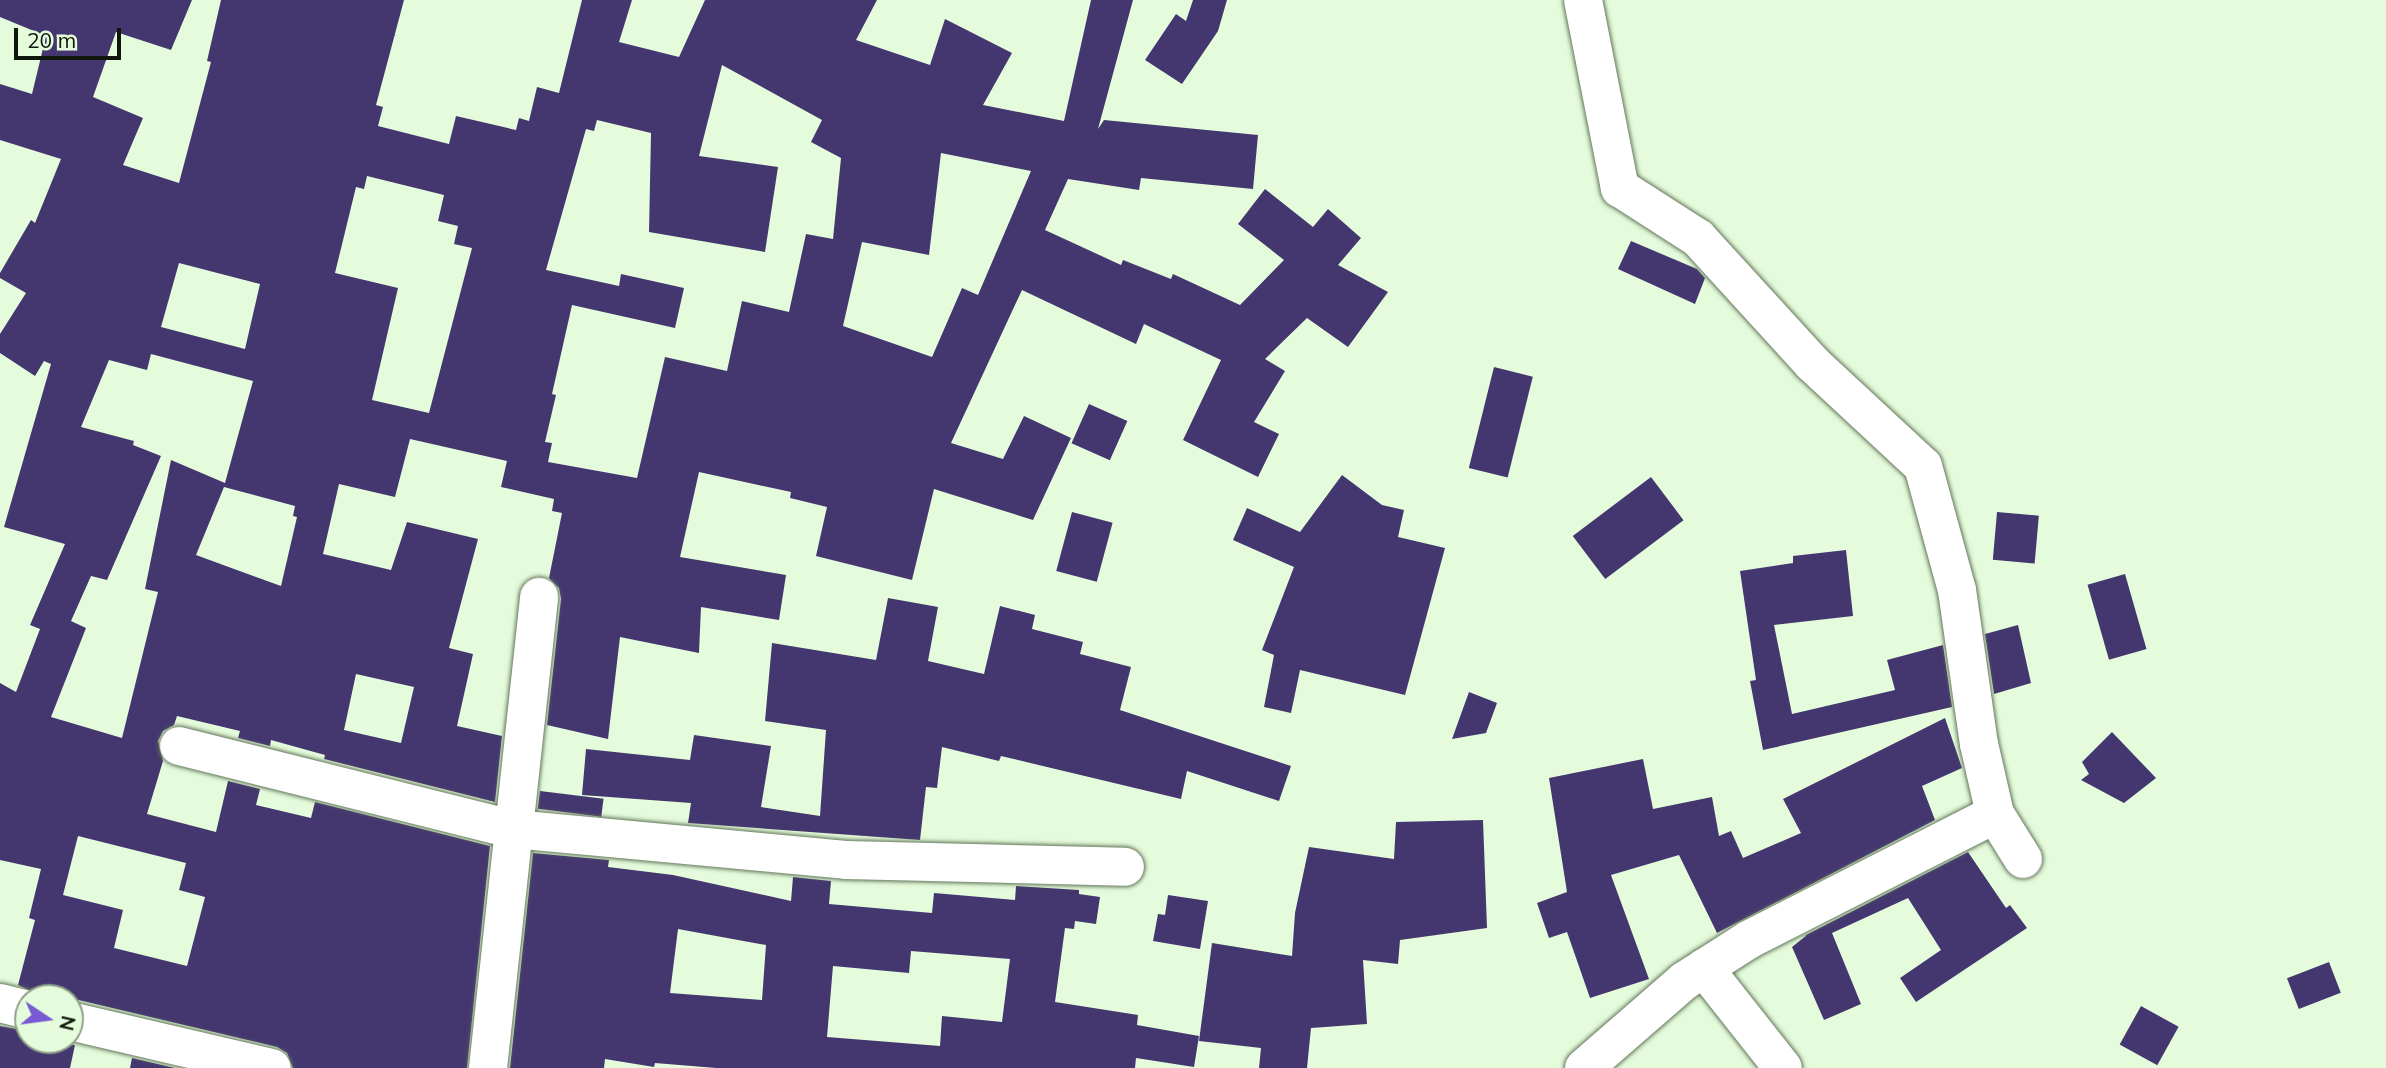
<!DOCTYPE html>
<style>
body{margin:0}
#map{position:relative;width:2386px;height:1068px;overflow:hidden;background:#e5fcdc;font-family:Mulish,sans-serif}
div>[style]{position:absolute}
.building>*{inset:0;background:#443770;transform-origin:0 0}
.roads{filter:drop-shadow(0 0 2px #63765a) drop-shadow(0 0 2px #63765a)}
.street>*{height:38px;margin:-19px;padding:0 19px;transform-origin:19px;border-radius:19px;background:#fff}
span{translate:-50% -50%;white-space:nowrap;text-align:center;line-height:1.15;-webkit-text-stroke:7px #e5fcdc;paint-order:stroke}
.north{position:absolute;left:14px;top:984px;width:70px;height:70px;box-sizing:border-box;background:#e5fcdc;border:2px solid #8fa088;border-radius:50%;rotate:103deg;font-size:19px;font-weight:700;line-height:28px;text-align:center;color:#0f160b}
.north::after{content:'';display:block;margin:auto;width:24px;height:32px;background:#7959d3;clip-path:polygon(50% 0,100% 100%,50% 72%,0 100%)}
.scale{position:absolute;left:14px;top:28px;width:107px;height:32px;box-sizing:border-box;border:4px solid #0f160b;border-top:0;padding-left:9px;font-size:21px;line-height:24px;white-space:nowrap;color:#0f160b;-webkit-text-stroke:5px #e5fcdc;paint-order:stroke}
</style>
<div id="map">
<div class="building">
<i style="clip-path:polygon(evenodd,0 0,192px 0,171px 50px,116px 32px,93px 97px,143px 118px,123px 165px,179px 183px,211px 62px,207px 61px,221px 0,404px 0,376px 105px,383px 107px,378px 126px,449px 144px,456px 116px,516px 130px,519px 118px,529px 121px,537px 87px,559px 93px,582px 0,632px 0,619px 42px,679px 57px,705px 0,877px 0,856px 40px,930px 65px,945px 19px,1012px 53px,983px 105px,1064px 121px,1091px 0,1133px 0,1098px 129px,1104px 120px,1258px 135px,1253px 189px,1141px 178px,1139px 190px,1068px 179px,1045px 230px,1121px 265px,1123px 260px,1171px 279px,1173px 274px,1240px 305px,1284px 260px,1238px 224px,1265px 189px,1313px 227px,1328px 209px,1361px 238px,1338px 265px,1388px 292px,1348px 347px,1307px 318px,1265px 359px,1285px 371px,1254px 422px,1279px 434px,1258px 477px,1183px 440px,1221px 360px,1144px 324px,1136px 344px,1022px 290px,951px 443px,1003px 459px,1024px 416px,1071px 438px,1033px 520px,934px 489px,912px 580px,816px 556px,827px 507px,790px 498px,791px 492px,699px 472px,680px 557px,786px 575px,779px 620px,701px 607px,699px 653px,620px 637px,608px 739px,547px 725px,561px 599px,559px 588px,549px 578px,562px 513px,552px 511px,554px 499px,501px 487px,507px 461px,410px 439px,395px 497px,339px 484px,323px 554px,391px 570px,407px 522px,478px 539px,449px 648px,473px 654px,457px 726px,502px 736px,495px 802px,324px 759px,325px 755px,271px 740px,270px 746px,238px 738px,240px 731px,177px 716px,174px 725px,163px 731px,158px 741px,163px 761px,147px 814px,216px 832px,228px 781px,260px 789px,256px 805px,311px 818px,315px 802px,490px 846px,467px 1068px,293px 1068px,287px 1053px,277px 1047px,70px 998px,46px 998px,18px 985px,35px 920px,29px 918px,41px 869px,0 860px,0 683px,16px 692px,40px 629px,30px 625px,65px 544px,4px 527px,51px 364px,44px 361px,35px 376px,0 353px,0 334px,26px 293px,0 278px,0 273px,31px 220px,35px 223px,61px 159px,0 140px,0 84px,32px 94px,46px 36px,0 17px,0 0,722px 65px,822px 120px,811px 142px,841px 158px,833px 239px,806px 234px,789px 312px,742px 301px,727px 371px,665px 357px,637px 478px,548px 462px,552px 443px,545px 442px,556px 395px,552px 394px,572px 305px,675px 328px,684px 288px,621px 274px,619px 286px,546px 270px,586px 129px,594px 131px,597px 120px,651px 133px,649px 232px,765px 252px,778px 167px,699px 156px,722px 65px,0 0,941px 153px,1031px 171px,978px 295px,962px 288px,932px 357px,843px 326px,862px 242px,929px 255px,941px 153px,0 0,367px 176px,444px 195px,438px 221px,458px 226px,454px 244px,472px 248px,429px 413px,372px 400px,398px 288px,335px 273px,356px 187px,364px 189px,367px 176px,0 0,179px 263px,260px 284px,245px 349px,161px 327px,179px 263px,0 0,151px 354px,253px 381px,225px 483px,171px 460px,145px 589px,158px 592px,122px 738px,51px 717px,86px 628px,71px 621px,91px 576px,107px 580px,161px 456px,133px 445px,134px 441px,81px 427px,109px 360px,147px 370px,151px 354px,0 0,224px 487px,295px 506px,293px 516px,297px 517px,281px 586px,196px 555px,224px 487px,0 0,356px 674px,414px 687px,401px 743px,344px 730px,356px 674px,0 0,78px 836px,186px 863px,179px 890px,205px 897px,187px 966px,114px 948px,123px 910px,63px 895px,78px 836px)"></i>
<i style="clip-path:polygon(1193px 0,1227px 0,1218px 31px,1182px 84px,1145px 60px,1176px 14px,1186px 21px)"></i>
<i style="clip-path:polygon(1631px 241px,1697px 269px,1705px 278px,1695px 304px,1618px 269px)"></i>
<i style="left:1494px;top:367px;width:40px;height:104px;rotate:14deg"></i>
<i style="left:1089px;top:404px;width:42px;height:43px;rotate:24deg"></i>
<i style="clip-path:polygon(1342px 475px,1382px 505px,1404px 510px,1398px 537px,1445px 548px,1405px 695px,1300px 670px,1291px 713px,1264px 707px,1274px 655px,1262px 650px,1294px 567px,1233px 540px,1247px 508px,1300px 532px)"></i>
<i style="left:1651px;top:477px;width:54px;height:98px;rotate:53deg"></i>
<i style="left:1072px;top:512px;width:42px;height:61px;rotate:15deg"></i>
<i style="left:1997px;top:512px;width:42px;height:48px;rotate:5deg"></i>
<i style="clip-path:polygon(1846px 550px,1853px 616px,1774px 625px,1792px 714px,1895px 690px,1887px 660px,1943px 645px,1952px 707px,1763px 750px,1750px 681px,1756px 680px,1740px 571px,1793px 563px,1793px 556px)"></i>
<i style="left:2125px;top:574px;width:78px;height:39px;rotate:74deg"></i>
<i style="clip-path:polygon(888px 598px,938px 607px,928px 661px,984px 674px,1000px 606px,1035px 615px,1032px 629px,1083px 642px,1080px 654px,1131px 667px,1120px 710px,1291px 766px,1279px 801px,1187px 771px,1181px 799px,1001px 756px,999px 761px,942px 747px,937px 788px,926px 787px,920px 840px,688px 823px,691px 803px,582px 795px,586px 749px,690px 760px,694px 735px,771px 746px,761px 807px,820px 816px,826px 730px,765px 721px,772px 643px,876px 660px)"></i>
<i style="clip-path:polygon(2018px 625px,2031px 683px,1994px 694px,1985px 634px)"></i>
<i style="clip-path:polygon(1469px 692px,1497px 703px,1486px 733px,1452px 739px)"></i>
<i style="clip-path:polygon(1945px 718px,1962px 768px,1922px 786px,1935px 820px,1717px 933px,1679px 855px,1611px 875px,1649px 979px,1590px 998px,1567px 932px,1549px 938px,1537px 903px,1567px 892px,1549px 778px,1643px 759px,1653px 809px,1712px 797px,1719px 836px,1731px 831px,1743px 858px,1801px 833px,1783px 799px)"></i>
<i style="clip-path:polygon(2112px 732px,2156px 778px,2124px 803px,2081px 780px,2089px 774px,2082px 762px)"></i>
<i style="left:540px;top:791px;width:64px;height:18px;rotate:7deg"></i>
<i style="clip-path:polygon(1483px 820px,1487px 928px,1400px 940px,1398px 964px,1363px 960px,1367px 1024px,1311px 1028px,1307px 1068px,1259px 1068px,1261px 1048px,1199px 1041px,1212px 943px,1292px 956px,1295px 913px,1309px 847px,1394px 859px,1396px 822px)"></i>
<i style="clip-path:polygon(1968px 852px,2006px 908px,2010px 905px,2027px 928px,1916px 1002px,1900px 978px,1941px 950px,1908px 898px,1832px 933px,1861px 1004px,1824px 1020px,1792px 947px,1807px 935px,1802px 937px)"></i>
<i style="clip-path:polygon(evenodd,533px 853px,609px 860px,608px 867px,673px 875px,791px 901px,793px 877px,831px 881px,829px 904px,932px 913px,934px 893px,1015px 900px,1016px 886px,1079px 890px,1079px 894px,1100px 897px,1096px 924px,1075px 921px,1074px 929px,1065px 928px,1055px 1002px,1138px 1015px,1137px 1025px,1199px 1036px,1194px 1067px,1136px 1058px,1135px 1068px,716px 1068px,655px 1063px,654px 1067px,605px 1059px,604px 1068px,510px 1068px,533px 853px,678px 929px,766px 945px,762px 1000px,670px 993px,678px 929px,533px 853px,911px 951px,1010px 959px,1002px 1022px,942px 1016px,940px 1046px,827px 1037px,833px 966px,909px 973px,911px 951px)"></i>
<i style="clip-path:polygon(1168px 895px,1208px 901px,1200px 949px,1153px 941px,1158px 914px,1165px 915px)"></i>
<i style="left:2329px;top:962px;width:33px;height:45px;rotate:69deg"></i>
<i style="left:2141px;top:1006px;width:43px;height:44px;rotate:29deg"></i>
<i style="clip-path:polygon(0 1026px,28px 1031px,28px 1040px,75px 1045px,70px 1068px,0 1068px)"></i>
<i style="clip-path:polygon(132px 1058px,175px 1068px,130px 1068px)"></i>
</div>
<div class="roads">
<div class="street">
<i style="left:1583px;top:0;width:192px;rotate:78.9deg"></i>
<i style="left:1620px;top:188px;width:93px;rotate:32.7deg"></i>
<i style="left:1698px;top:238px;width:169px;rotate:47.6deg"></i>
<i style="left:1812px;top:363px;width:151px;rotate:42.9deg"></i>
<i style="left:1923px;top:466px;width:129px;rotate:74.7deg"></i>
<i style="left:1957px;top:590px;width:156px;rotate:81.9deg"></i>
<i style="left:1979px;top:744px;width:72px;rotate:77.1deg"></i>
<i style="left:1995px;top:814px;width:53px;rotate:58.1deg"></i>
<i style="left:179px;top:746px;width:344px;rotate:14deg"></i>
<i style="left:513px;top:829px;width:334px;rotate:5.3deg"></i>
<i style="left:846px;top:860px;width:279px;rotate:1.4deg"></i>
<i style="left:1704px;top:968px;width:127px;rotate:51.7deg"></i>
<i style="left:0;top:1003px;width:29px;rotate:14deg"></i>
<i style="left:70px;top:1021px;width:207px;rotate:13.1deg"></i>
<i style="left:488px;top:1068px;width:474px;rotate:-83.8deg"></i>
<i style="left:1584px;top:1068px;width:133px;rotate:-41deg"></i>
<i style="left:1684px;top:981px;width:78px;rotate:-32.5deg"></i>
<i style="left:1750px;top:939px;width:275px;rotate:-27deg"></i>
</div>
</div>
<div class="north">N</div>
<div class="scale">20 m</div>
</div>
